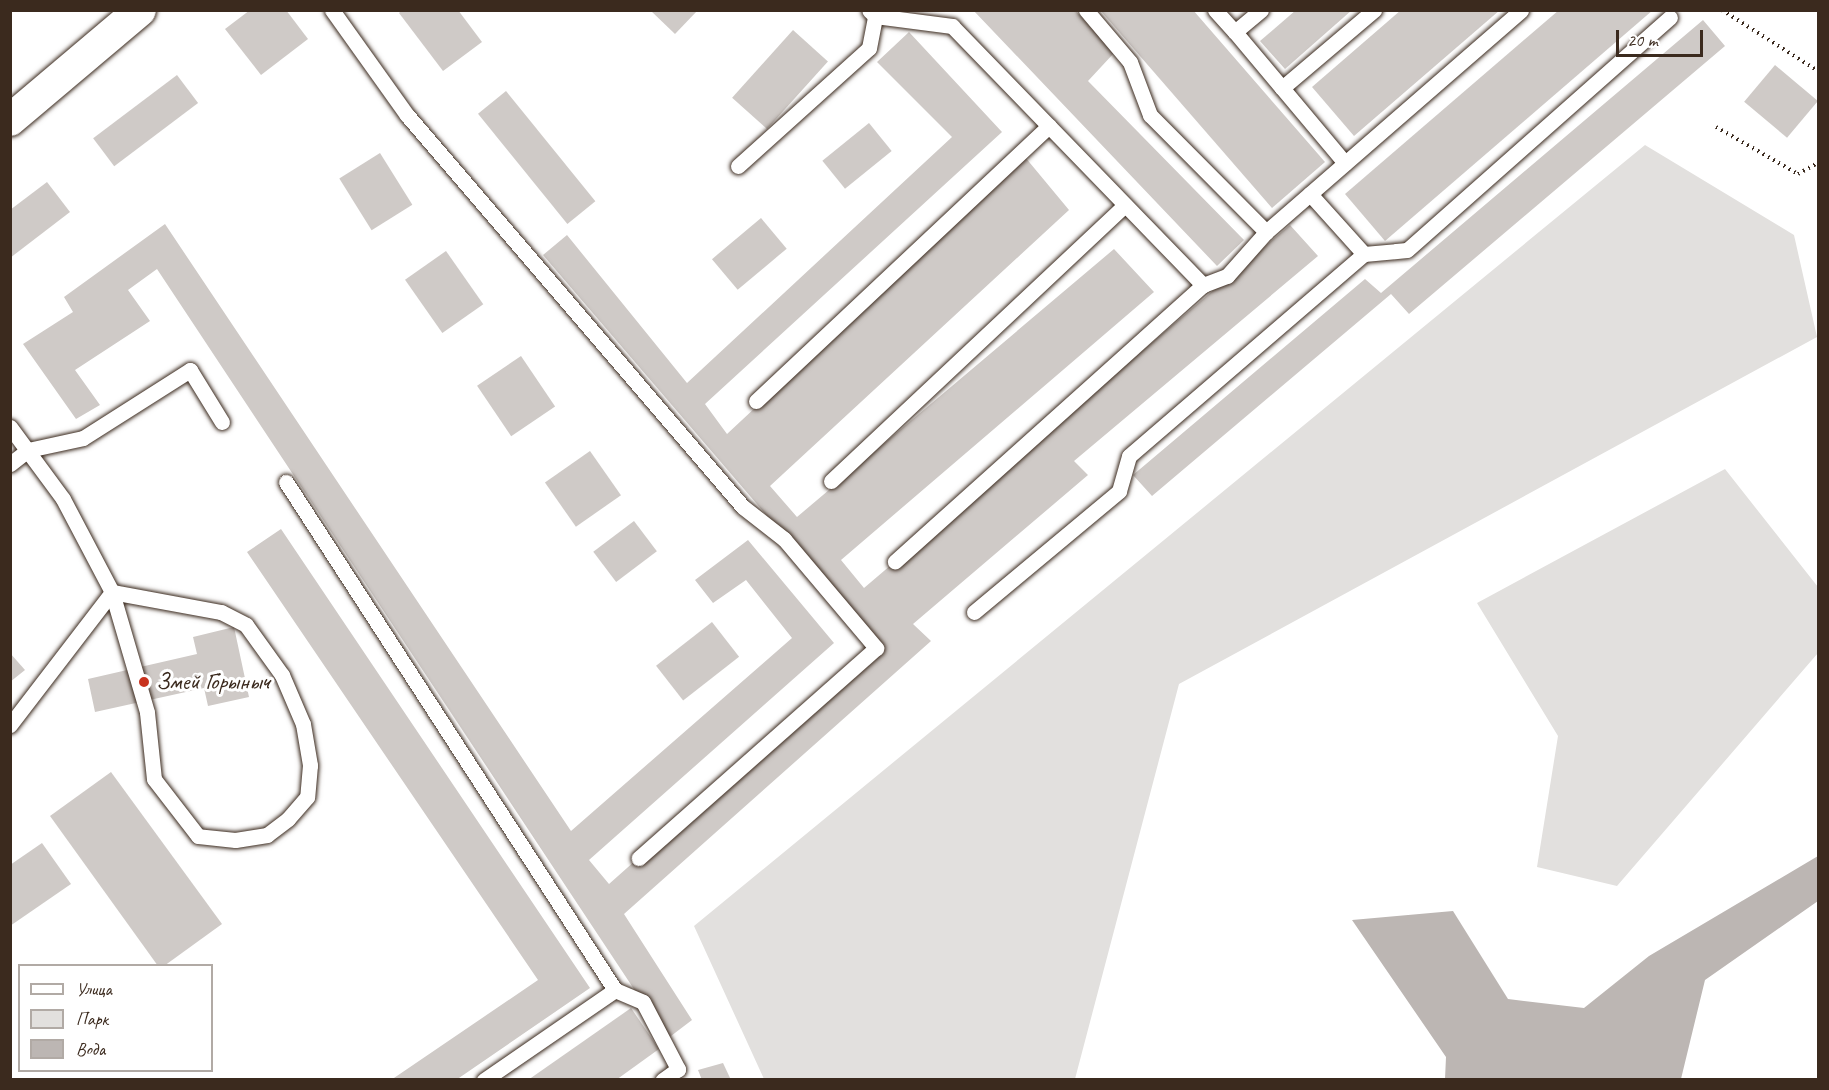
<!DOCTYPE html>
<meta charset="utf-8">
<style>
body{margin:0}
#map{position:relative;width:1829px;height:1090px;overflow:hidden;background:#fff;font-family:Caveat,sans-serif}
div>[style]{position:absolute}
.green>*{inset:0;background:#e2e0de}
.water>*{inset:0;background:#bcb6b3}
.building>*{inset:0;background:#cfcac7;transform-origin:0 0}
.path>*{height:4px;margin-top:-2px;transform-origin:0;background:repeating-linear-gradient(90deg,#3b2a1e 0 1.5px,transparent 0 6px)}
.roads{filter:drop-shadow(0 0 2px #3b2a1e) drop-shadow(0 0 2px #3b2a1e)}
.lane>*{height:15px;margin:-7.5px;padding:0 7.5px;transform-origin:7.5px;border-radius:7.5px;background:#fff}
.street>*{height:32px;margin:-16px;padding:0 16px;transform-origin:16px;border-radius:16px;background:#fff}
.dots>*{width:16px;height:16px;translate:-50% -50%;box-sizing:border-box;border:3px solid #fff;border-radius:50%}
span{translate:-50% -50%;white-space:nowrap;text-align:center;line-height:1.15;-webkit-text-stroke:6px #fff;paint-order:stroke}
.poi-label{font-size:24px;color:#3b2a1e}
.left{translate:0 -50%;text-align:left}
.frame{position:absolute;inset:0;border:12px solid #3b2a1e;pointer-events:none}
.legend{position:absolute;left:18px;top:964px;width:195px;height:108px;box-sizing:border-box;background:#fff;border:2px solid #b1aaa5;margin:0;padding:8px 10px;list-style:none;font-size:18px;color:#3b2a1e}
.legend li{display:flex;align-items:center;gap:12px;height:30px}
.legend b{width:30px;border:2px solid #b1aaa5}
.scale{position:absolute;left:1616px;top:30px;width:87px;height:27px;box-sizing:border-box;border:3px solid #3b2a1e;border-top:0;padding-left:8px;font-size:18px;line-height:21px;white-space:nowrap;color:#3b2a1e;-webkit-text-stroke:4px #fff;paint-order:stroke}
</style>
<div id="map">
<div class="green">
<i style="clip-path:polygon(1645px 145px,1794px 235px,1817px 337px,1179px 684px,1075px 1079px,764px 1079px,694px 926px)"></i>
<i style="clip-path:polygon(1725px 469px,1818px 587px,1818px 653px,1617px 886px,1537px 867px,1558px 736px,1477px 603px)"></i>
</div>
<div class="water">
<i style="clip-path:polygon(1818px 856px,1818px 901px,1705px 980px,1681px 1079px,1445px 1079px,1446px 1057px,1352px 920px,1453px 911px,1508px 999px,1584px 1008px,1649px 956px)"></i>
</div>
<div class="building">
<i style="clip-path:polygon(250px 10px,286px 10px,308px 39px,261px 75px,225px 29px)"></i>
<i style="clip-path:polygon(402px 10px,458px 10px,482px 42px,443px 71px,399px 13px)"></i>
<i style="clip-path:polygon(650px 10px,698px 10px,675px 34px)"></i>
<i style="clip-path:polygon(973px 10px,1075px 10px,1114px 53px,1088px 81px,1244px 240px,1217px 266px)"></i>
<i style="clip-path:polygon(1100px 10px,1193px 10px,1325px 162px,1272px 208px)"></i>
<i style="clip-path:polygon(1296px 10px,1352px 10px,1285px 69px,1260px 41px)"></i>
<i style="clip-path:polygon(1401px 10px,1500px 10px,1354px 136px,1312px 87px)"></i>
<i style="clip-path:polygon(1559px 10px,1653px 10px,1385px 241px,1345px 194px)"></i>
<i style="clip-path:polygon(1703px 20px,1725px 46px,1409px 314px,1391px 294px,1152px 496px,1133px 475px,1365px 279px,1381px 293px)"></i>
<i style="left:793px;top:30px;width:47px;height:91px;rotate:42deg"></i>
<i style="clip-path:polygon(909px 32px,1002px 132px,705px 404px,727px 434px,1025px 157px,1069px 210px,770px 486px,797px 517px,1114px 249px,1154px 292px,841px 560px,864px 588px,1290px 225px,1318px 256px,1074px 461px,1088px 475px,913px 624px,931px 641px,624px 914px,692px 1020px,667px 1039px,157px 269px,128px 290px,150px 321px,75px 370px,100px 405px,76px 419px,23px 344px,73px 312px,64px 297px,165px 224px,571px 831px,792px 638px,746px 580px,713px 603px,695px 580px,748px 540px,834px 643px,589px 860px,609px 884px,878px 645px,543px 255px,567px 235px,687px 383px,952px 137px,877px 62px)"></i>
<i style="left:1775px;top:65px;width:56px;height:48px;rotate:40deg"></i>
<i style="left:177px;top:75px;width:35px;height:105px;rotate:53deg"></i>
<i style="left:506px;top:91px;width:142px;height:36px;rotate:51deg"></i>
<i style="left:869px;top:123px;width:36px;height:60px;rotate:51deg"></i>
<i style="left:380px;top:153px;width:61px;height:48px;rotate:58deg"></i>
<i style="clip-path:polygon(47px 182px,70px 212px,10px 258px,10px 210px)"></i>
<i style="left:761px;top:218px;width:40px;height:64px;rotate:50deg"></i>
<i style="left:446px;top:251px;width:65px;height:50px;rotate:55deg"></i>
<i style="left:521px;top:356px;width:61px;height:53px;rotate:56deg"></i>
<i style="left:590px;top:451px;width:54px;height:55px;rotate:55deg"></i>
<i style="left:634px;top:521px;width:38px;height:51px;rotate:53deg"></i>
<i style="clip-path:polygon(281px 529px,590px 988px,456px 1080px,391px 1080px,538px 980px,247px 552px)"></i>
<i style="left:712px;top:622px;width:44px;height:71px;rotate:52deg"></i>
<i style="clip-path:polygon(234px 627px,249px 697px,208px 706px,204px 688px,95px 712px,88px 679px,197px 654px,193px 637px)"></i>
<i style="clip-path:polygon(10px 653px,25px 670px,10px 682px)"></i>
<i style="clip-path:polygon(111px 772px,222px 924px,164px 966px,158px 966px,50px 816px)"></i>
<i style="clip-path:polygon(42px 843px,71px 884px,10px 926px,10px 865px)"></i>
<i style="clip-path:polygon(631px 1008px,659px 1049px,616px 1080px,528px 1080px)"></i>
<i style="clip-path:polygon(723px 1063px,731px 1080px,702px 1080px,698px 1070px)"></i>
</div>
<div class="path">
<i style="left:1722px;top:10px;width:114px;rotate:32.4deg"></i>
<i style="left:1716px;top:127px;width:95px;rotate:29.8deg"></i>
<i style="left:1798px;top:174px;width:23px;rotate:-29deg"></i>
</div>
<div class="roads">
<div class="lane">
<i style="left:332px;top:10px;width:129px;rotate:54.5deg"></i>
<i style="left:407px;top:115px;width:516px;rotate:49.4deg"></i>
<i style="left:743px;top:507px;width:52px;rotate:38deg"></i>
<i style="left:784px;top:539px;width:143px;rotate:49.8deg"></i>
<i style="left:876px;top:648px;width:317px;rotate:138.5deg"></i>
<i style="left:1086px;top:10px;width:68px;rotate:49.8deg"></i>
<i style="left:1130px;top:62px;width:57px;rotate:69.3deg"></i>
<i style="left:1150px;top:115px;width:165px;rotate:45.2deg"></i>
<i style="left:1266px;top:232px;width:338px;rotate:-41deg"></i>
<i style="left:1215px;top:10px;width:30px;rotate:48deg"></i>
<i style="left:1261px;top:10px;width:34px;rotate:140deg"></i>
<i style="left:1235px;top:32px;width:73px;rotate:50deg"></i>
<i style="left:875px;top:16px;width:78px;rotate:7.4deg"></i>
<i style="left:952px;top:26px;width:361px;rotate:45.9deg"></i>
<i style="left:1203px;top:285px;width:414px;rotate:138.1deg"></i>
<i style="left:1345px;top:163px;width:98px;rotate:-130deg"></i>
<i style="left:1282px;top:88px;width:121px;rotate:-40.3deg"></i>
<i style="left:738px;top:166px;width:176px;rotate:-42deg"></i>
<i style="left:869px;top:48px;width:33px;rotate:-79deg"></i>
<i style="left:875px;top:16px;width:8px;rotate:-135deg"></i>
<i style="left:1364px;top:254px;width:43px;rotate:-5.3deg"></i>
<i style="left:1407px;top:250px;width:351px;rotate:-41.5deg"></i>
<i style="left:1203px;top:285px;width:26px;rotate:-21deg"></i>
<i style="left:1227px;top:276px;width:59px;rotate:-48.4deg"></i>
<i style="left:756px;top:401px;width:402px;rotate:-43.2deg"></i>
<i style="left:10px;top:427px;width:89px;rotate:53.6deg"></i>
<i style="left:63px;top:499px;width:105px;rotate:62.2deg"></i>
<i style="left:112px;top:592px;width:168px;rotate:127.5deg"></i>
<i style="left:10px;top:464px;width:23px;rotate:-38deg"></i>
<i style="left:28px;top:450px;width:56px;rotate:-12.3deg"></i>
<i style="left:83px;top:438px;width:127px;rotate:-32.4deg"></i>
<i style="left:190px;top:370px;width:61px;rotate:58.4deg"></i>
<i style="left:831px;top:481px;width:403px;rotate:-43.2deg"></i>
<i style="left:286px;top:482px;width:605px;rotate:57.07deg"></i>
<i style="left:615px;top:990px;width:159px;rotate:145.5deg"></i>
<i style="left:112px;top:592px;width:111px;rotate:10.4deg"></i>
<i style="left:221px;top:612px;width:28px;rotate:27deg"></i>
<i style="left:246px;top:625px;width:62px;rotate:54.2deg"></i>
<i style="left:282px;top:675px;width:53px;rotate:66.8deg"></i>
<i style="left:303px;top:724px;width:42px;rotate:80.3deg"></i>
<i style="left:310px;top:765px;width:32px;rotate:95deg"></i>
<i style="left:307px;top:797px;width:29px;rotate:131deg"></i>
<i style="left:288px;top:819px;width:26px;rotate:143deg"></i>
<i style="left:267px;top:835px;width:32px;rotate:171deg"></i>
<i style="left:235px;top:840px;width:37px;rotate:-174deg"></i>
<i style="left:198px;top:836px;width:72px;rotate:-127.7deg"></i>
<i style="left:154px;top:779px;width:67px;rotate:-96deg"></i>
<i style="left:147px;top:712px;width:125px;rotate:-106.3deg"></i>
<i style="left:974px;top:612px;width:189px;rotate:-39.8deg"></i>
<i style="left:1119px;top:491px;width:36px;rotate:-74deg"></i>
<i style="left:1129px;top:456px;width:310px;rotate:-40.7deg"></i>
<i style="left:1364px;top:254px;width:81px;rotate:-132deg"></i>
<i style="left:615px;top:990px;width:30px;rotate:23deg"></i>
<i style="left:643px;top:1002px;width:76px;rotate:62.4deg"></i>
<i style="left:678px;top:1069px;width:19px;rotate:144deg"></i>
</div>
<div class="street">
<i style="left:10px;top:120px;width:170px;rotate:-40.2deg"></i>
</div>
</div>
<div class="dots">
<i style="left:144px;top:682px;background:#c8321e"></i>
</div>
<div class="poi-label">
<span class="left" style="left:156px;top:682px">Змей Горыныч</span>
</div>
<div class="frame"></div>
<ul class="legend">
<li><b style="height:8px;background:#fff"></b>Улица</li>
<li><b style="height:16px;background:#e2e0de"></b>Парк</li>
<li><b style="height:16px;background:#bcb6b3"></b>Вода</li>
</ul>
<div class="scale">20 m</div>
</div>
